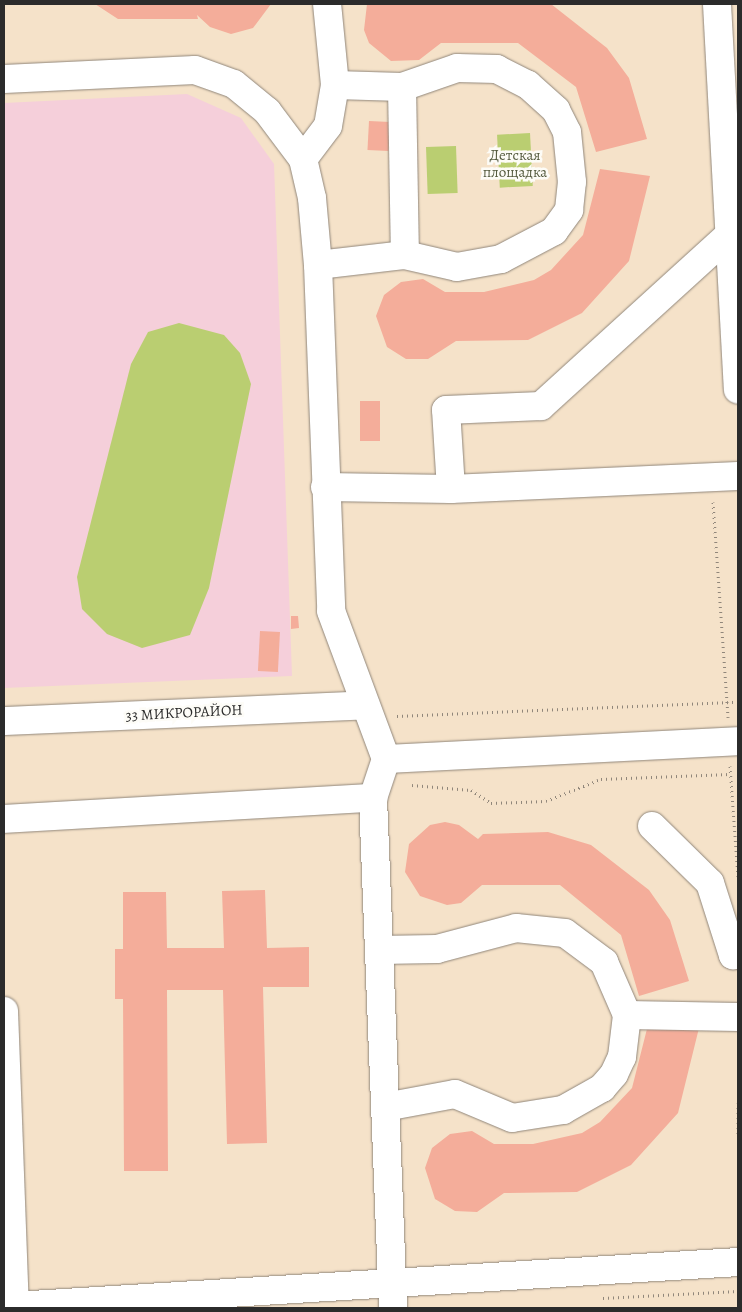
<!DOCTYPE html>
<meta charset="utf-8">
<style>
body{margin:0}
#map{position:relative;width:742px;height:1312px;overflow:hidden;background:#f5e2c9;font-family:Alegreya,serif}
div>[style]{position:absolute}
.built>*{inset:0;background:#f5cfda}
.green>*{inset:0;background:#bace71;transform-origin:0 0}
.building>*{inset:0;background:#f4ad9a;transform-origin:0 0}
.path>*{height:3px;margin-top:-1.5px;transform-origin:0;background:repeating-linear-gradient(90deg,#90867a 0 1px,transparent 0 5px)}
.roads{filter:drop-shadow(0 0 1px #90867a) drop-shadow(0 0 1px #90867a)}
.minor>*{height:28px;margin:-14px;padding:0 14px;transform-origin:14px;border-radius:14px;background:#fff}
span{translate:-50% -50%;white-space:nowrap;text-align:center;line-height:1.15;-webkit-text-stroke:5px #fdfcf7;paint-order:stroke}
.park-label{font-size:15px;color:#565c40}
.street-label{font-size:15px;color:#2b2b2b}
.frame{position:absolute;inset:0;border:5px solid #2b2b2b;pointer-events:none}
</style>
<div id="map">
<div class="built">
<i style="clip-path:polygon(187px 94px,241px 118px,274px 164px,292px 676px,4px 688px,4px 103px)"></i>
</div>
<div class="green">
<i style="left:530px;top:133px;width:53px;height:33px;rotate:87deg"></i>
<i style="left:456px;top:146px;width:47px;height:30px;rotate:88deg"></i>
<i style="clip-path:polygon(179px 323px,224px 335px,240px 353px,251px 384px,209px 588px,190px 635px,142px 648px,107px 634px,82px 609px,77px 577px,131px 364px,148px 332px)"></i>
</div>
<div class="building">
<i style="clip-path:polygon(95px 4px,271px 4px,253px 28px,231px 34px,210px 27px,197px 15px,198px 19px,118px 19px)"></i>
<i style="clip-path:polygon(367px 4px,551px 4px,607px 48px,629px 78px,647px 139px,596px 152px,576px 87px,518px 43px,441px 43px,419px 60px,391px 61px,369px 43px,364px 30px)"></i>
<i style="left:369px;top:121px;width:21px;height:29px;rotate:3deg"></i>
<i style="clip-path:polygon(600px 169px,650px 176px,629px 261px,582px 313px,528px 340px,456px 341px,428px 359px,406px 359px,387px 347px,376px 316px,384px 295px,401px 282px,423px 279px,445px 292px,484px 292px,534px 280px,551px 270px,583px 235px)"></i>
<i style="left:360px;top:401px;width:20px;height:40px"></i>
<i style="clip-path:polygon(291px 616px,298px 616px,299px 628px,291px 629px)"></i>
<i style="left:260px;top:631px;width:20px;height:40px;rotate:3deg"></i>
<i style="clip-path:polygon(445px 822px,459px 825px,478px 839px,483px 834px,548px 832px,591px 845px,649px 890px,670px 920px,689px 981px,639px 996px,621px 935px,560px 885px,482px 885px,461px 903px,447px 905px,420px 896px,405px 872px,409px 844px,430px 825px)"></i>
<i style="clip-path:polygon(265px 890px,267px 948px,309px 947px,309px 987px,263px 987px,267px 1143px,227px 1144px,223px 990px,167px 990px,168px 1171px,124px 1171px,123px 999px,115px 999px,115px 949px,123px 949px,123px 892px,166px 892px,167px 948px,224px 948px,222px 891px)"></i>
<i style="clip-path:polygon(649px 1021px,699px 1028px,678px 1113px,631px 1165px,577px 1192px,504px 1193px,477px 1212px,455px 1211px,435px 1199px,425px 1168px,432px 1148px,450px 1134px,472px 1131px,494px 1144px,533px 1144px,582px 1133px,600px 1122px,632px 1088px)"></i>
</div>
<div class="path">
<i style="left:713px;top:502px;width:216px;rotate:86deg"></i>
<i style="left:397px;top:716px;width:341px;rotate:-2.4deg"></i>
<i style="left:730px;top:766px;width:111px;rotate:85.9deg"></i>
<i style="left:412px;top:785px;width:59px;rotate:4.8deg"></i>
<i style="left:471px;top:790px;width:24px;rotate:33deg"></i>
<i style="left:491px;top:803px;width:55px;rotate:-2.1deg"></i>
<i style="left:546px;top:801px;width:59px;rotate:-21.8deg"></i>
<i style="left:601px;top:779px;width:129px;rotate:-2.2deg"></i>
<i style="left:738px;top:1103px;width:32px;rotate:90deg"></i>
<i style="left:603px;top:1298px;width:135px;rotate:-3deg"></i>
</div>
<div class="roads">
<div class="minor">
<i style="left:717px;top:4px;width:386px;rotate:86.9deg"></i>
<i style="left:4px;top:79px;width:191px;rotate:-2.7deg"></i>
<i style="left:195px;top:70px;width:41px;rotate:19.7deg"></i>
<i style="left:234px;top:84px;width:43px;rotate:39.3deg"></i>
<i style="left:267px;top:111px;width:60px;rotate:53.1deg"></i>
<i style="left:303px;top:159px;width:40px;rotate:77deg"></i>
<i style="left:312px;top:198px;width:67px;rotate:84.9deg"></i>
<i style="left:318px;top:265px;width:346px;rotate:87.8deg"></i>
<i style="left:331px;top:611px;width:158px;rotate:69.6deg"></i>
<i style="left:386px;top:759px;width:41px;rotate:108.4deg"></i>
<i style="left:373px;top:798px;width:510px;rotate:87.75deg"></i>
<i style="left:402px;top:87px;width:168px;rotate:89deg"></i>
<i style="left:303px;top:159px;width:41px;rotate:-52.9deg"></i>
<i style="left:328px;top:126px;width:42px;rotate:-80.3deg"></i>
<i style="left:335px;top:85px;width:81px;rotate:-95.6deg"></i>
<i style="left:318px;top:265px;width:88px;rotate:-6.6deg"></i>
<i style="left:405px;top:255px;width:53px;rotate:13deg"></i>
<i style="left:457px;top:267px;width:45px;rotate:-10.3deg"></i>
<i style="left:501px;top:259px;width:60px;rotate:-27.8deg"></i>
<i style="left:554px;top:231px;width:26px;rotate:-54deg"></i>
<i style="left:569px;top:210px;width:28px;rotate:-84deg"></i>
<i style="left:572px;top:182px;width:50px;rotate:-95.7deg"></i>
<i style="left:567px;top:132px;width:25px;rotate:-117deg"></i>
<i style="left:556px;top:110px;width:38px;rotate:-138deg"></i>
<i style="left:528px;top:85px;width:35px;rotate:-153deg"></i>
<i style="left:497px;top:69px;width:40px;rotate:-178.6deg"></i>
<i style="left:457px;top:68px;width:58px;rotate:160.9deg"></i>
<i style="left:402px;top:87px;width:67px;rotate:-178.3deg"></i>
<i style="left:325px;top:487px;width:126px;rotate:0.9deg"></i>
<i style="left:451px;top:489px;width:287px;rotate:-2.6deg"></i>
<i style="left:451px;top:489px;width:79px;rotate:-93.6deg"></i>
<i style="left:446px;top:410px;width:95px;rotate:-2.4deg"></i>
<i style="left:541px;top:406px;width:256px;rotate:-42.3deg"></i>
<i style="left:4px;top:721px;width:361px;rotate:-2.5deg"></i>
<i style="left:386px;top:759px;width:352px;rotate:-2.9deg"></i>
<i style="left:4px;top:819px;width:370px;rotate:-3.3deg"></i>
<i style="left:652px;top:826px;width:81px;rotate:44.5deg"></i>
<i style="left:710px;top:883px;width:76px;rotate:72.3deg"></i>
<i style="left:733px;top:955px;width:5px"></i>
<i style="left:379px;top:950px;width:58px;rotate:-1deg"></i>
<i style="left:437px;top:949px;width:82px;rotate:-14.9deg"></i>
<i style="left:516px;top:928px;width:49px;rotate:5.8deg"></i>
<i style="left:565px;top:933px;width:49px;rotate:36.6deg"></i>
<i style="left:604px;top:962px;width:58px;rotate:66.5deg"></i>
<i style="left:627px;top:1015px;width:111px;rotate:1deg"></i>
<i style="left:4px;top:1011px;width:297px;rotate:87.9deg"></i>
<i style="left:385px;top:1107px;width:71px;rotate:-10.5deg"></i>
<i style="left:455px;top:1094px;width:62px;rotate:22.8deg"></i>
<i style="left:512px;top:1118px;width:52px;rotate:-8.9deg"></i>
<i style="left:563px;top:1110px;width:45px;rotate:-29.4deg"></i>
<i style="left:602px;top:1088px;width:18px;rotate:-49deg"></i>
<i style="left:614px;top:1074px;width:19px;rotate:-65deg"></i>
<i style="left:622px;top:1057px;width:42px;rotate:-83.2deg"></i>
<i style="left:15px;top:1306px;width:724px;rotate:-3.48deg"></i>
</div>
</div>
<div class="park-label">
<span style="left:515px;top:164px">Детская<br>площадка</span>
</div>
<div class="street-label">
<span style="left:184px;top:713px;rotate:-3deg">33 МИКРОРАЙОН</span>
</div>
<div class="frame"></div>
</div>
